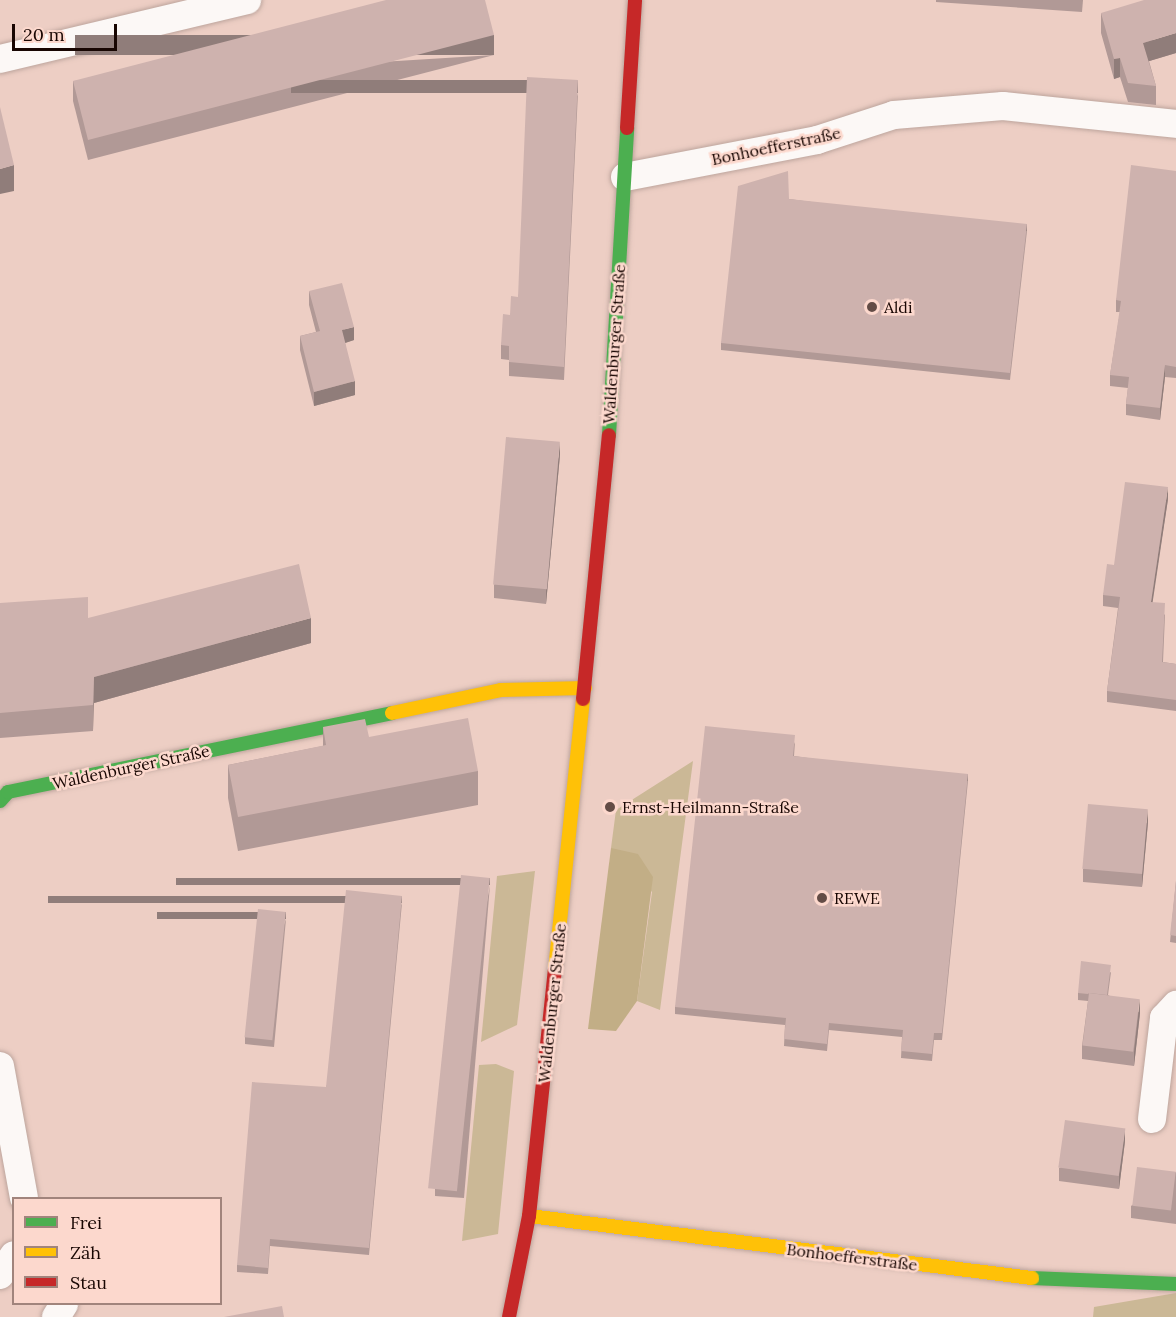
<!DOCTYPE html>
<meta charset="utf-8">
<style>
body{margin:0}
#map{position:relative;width:1176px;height:1317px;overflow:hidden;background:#edcec4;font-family:Lora,serif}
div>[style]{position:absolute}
.green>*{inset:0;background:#cbb896}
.forest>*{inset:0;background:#c2ae86}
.roads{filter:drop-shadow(0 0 2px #bda59d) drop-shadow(0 0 2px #bda59d)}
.street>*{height:28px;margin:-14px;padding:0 14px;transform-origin:14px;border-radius:14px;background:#fcf8f6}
.fast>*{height:14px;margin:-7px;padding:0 7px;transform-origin:7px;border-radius:7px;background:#4caf50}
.slow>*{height:14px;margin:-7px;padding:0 7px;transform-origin:7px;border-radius:7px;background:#ffc107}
.jam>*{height:14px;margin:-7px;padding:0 7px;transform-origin:7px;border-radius:7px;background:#c62828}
.wall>*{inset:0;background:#b19996}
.shaded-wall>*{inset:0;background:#907d7a;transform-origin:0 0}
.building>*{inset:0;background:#ceb2ae;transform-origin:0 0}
.dots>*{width:16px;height:16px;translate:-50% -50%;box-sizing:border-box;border:3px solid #fcd8cd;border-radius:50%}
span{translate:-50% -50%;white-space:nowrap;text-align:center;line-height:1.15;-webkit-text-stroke:5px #fcd8cd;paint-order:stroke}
.street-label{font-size:16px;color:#180602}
.poi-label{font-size:16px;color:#180602}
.left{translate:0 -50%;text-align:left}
.legend{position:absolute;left:12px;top:1197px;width:210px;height:108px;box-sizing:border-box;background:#fcd8cd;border:2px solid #a1847c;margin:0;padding:8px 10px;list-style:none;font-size:18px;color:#180602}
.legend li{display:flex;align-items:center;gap:12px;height:30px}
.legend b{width:30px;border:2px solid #a1847c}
.scale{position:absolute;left:12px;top:24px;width:105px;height:27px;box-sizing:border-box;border:3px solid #180602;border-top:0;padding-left:8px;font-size:18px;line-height:21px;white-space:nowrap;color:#180602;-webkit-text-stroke:4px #fcd8cd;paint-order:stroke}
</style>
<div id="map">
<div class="green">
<i style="clip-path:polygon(693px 761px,660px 1010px,637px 1001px,652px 892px,611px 848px,616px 810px)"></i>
<i style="clip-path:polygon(535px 871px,517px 1025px,481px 1042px,497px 876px)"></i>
<i style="clip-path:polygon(496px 1064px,514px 1071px,498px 1234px,462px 1241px,479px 1065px)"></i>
<i style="clip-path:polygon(1176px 1293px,1176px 1317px,1093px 1317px,1094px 1307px)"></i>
</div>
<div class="forest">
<i style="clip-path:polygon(611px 848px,638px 854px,653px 877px,637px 1001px,616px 1031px,588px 1029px)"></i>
</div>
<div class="roads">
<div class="street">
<i style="left:0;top:59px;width:254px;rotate:-13.4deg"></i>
<i style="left:625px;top:177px;width:196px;rotate:-10.9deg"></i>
<i style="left:817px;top:140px;width:81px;rotate:-18deg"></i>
<i style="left:894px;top:115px;width:109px;rotate:-4.7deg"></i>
<i style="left:1003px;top:106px;width:174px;rotate:5.9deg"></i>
<i style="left:0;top:1066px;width:134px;rotate:79.7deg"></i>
<i style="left:1152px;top:1119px;width:102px;rotate:-83.2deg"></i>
<i style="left:1164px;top:1018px;width:18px;rotate:-47deg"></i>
<i style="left:0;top:1275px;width:24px;rotate:-55deg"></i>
<i style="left:56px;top:1317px;width:15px;rotate:-58deg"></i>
</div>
<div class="fast">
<i style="left:609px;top:435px;width:308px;rotate:-86.6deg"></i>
<i style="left:0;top:801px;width:12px;rotate:-48deg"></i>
<i style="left:8px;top:792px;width:392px;rotate:-11.6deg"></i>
<i style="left:1032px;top:1278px;width:144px;rotate:2.4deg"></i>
</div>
<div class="slow">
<i style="left:392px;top:713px;width:111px;rotate:-11.9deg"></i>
<i style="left:501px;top:690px;width:84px;rotate:-1.4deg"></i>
<i style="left:555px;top:970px;width:272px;rotate:-84.1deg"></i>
<i style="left:529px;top:1216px;width:507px;rotate:7.03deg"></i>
</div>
<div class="jam">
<i style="left:627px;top:128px;width:128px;rotate:-86.4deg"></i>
<i style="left:583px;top:699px;width:265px;rotate:-84.4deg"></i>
<i style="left:509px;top:1317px;width:103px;rotate:-78.8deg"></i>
<i style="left:529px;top:1216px;width:247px;rotate:-84deg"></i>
</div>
</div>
<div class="wall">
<i style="clip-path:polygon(936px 0,1083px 0,1082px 12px,936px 2px)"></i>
<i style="clip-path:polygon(1101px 13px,1176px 53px,1149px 61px,1156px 86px,1156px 105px,1128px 102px,1120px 77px,1114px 79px,1101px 33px)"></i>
<i style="clip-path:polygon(494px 55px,88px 160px,73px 101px,73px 81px)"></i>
<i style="clip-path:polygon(578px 93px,564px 380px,509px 376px,509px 360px,501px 359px,501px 345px,510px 315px,518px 297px)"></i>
<i style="clip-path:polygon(1176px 171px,1176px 378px,1165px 377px,1160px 420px,1126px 415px,1126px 404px,1128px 388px,1110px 386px,1110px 375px,1120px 312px,1116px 312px,1116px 300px)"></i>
<i style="clip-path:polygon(789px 199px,1027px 231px,1010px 380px,721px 350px,721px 343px)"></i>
<i style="clip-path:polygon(309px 291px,354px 340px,345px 343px,355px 395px,314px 406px,300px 350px,300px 336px,316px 332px,309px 305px)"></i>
<i style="clip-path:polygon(560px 455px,546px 604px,494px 598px,494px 585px)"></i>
<i style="clip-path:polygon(1168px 499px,1152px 602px,1165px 615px,1163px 662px,1176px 664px,1176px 711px,1107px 702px,1107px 691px,1118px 608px,1103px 606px,1103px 595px,1114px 565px)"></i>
<i style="clip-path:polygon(0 603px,88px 618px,311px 643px,94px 703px,93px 731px,0 738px)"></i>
<i style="clip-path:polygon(323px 727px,369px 737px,478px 771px,478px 805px,238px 851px,228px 798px,228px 765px,323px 746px)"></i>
<i style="clip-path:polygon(795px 742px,794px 756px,968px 781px,942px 1040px,934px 1040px,932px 1061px,901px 1058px,902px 1037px,829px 1030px,827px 1051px,784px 1046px,785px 1025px,675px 1014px,675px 1007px)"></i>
<i style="clip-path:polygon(1148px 822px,1142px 887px,1083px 882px,1083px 869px)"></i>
<i style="clip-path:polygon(1176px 881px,1176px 943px,1170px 942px)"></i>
<i style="clip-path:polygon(490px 885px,464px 1198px,435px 1196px,435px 1189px)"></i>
<i style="clip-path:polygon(402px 903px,369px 1255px,270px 1246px,268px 1274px,237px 1272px,237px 1265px,326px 1087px)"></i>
<i style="clip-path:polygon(286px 919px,274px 1047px,245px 1044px,245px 1037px)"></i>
<i style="clip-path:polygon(1111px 972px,1108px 995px,1140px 1013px,1134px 1066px,1082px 1059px,1082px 1046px,1088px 1001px,1078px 1000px,1078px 993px)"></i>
<i style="clip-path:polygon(1125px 1141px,1119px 1189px,1059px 1181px,1059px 1168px)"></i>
<i style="clip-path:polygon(1176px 1172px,1176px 1224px,1131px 1218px,1131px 1206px)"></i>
</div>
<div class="shaded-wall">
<i style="clip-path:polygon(1176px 33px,1176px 53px,1143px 63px,1143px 43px)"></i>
<i style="left:494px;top:35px;width:20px;height:419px;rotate:90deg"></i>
<i style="clip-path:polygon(1120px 58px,1120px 77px,1114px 79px,1114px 59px)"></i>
<i style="left:578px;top:80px;width:13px;height:287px;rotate:90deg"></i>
<i style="clip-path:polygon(14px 165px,14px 191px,0 194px,0 169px)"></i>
<i style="left:1027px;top:224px;width:7px;height:150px;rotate:90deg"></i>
<i style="clip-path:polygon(354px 327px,354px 340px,342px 344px,342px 330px)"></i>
<i style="clip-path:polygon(1165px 365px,1165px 377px,1160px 420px,1160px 408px)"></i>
<i style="clip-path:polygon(355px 381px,355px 395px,314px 406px,314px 392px)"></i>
<i style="clip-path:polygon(560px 442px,560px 455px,546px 604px,546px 591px)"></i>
<i style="clip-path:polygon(1168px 487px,1168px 499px,1151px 613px,1151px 602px)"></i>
<i style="clip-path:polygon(311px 618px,311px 643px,94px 703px,93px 731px,94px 677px)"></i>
<i style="left:968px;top:774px;width:7px;height:260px;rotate:90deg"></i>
<i style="clip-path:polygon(1148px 809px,1148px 822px,1142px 887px,1142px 874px)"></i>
<i style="left:490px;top:878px;width:7px;height:314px;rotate:90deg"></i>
<i style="left:402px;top:896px;width:7px;height:354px;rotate:90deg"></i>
<i style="left:286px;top:912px;width:7px;height:129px;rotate:90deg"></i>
<i style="clip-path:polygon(1140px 999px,1140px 1013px,1134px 1066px,1134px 1052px)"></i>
<i style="clip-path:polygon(1125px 1128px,1125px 1141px,1119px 1189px,1119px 1175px)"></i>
</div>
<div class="building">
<i style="clip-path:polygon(386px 0,485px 0,494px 35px,88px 140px,73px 81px)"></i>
<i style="clip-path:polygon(1144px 0,1176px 0,1176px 33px,1143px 43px,1156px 86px,1128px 83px,1120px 58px,1114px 59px,1101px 13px)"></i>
<i style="clip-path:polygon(527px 77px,578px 80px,564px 367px,509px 362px,509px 346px,501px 345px,503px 314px,510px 315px,511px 296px,518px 297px)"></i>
<i style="clip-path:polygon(0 107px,14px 165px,0 169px)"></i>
<i style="clip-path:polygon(1131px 165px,1176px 171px,1176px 367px,1165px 365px,1160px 408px,1126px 404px,1129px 377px,1110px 375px,1121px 301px,1116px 300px)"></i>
<i style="clip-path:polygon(788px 171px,789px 199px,1027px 224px,1010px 373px,721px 343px,738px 186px)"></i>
<i style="clip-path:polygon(342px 283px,354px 327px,342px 330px,355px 381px,314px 392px,300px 336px,320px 331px,309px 291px)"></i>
<i style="left:506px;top:437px;width:54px;height:148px;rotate:5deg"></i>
<i style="clip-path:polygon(1125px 482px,1168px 487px,1151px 602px,1165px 603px,1162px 662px,1176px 664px,1176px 700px,1107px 691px,1120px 597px,1103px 595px,1107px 564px,1114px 565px)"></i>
<i style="clip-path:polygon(299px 564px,311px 618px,94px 677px,93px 705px,0 713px,0 603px,88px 597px,88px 618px)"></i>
<i style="clip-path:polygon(468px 718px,478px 771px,238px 817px,228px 765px,326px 745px,323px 727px,365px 719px,369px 737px)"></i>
<i style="clip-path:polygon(705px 726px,795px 735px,793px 756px,968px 774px,942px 1033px,934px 1033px,932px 1054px,901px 1051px,903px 1030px,829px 1023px,827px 1044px,784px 1039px,786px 1018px,675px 1007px)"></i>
<i style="left:1088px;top:804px;width:60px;height:65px;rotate:5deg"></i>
<i style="left:461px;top:875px;width:29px;height:315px;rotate:6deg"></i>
<i style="clip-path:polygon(1176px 881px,1176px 936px,1170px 935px)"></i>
<i style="clip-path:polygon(346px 890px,402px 896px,369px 1248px,270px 1239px,268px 1268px,237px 1265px,252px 1082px,326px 1087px)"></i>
<i style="left:258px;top:909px;width:28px;height:129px;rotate:6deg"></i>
<i style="clip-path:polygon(1081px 961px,1111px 965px,1107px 995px,1089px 993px,1088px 994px,1078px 993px)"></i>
<i style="left:1089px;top:993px;width:51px;height:53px;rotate:7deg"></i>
<i style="left:1065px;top:1120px;width:61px;height:48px;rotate:8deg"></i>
<i style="left:1137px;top:1167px;width:39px;height:39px;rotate:7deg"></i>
<i style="clip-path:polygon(282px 1306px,284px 1317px,224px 1317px)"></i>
</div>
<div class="dots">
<i style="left:872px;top:307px;background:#634c46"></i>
<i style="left:610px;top:807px;background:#634c46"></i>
<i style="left:822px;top:898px;background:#634c46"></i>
</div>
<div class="street-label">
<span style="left:776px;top:146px;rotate:-12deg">Bonhoefferstraße</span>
<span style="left:614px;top:344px;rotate:-86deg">Waldenburger Straße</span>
<span style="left:131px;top:767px;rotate:-12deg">Waldenburger Straße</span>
<span style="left:552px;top:1003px;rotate:-84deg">Waldenburger Straße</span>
<span style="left:852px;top:1257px;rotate:7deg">Bonhoefferstraße</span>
</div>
<div class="poi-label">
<span class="left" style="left:884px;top:307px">Aldi</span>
<span class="left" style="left:622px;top:807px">Ernst-Heilmann-Straße</span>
<span class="left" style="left:834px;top:898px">REWE</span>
</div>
<ul class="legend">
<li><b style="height:8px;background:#4caf50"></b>Frei</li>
<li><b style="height:8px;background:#ffc107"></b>Zäh</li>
<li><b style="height:8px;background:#c62828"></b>Stau</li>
</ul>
<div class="scale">20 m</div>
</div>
